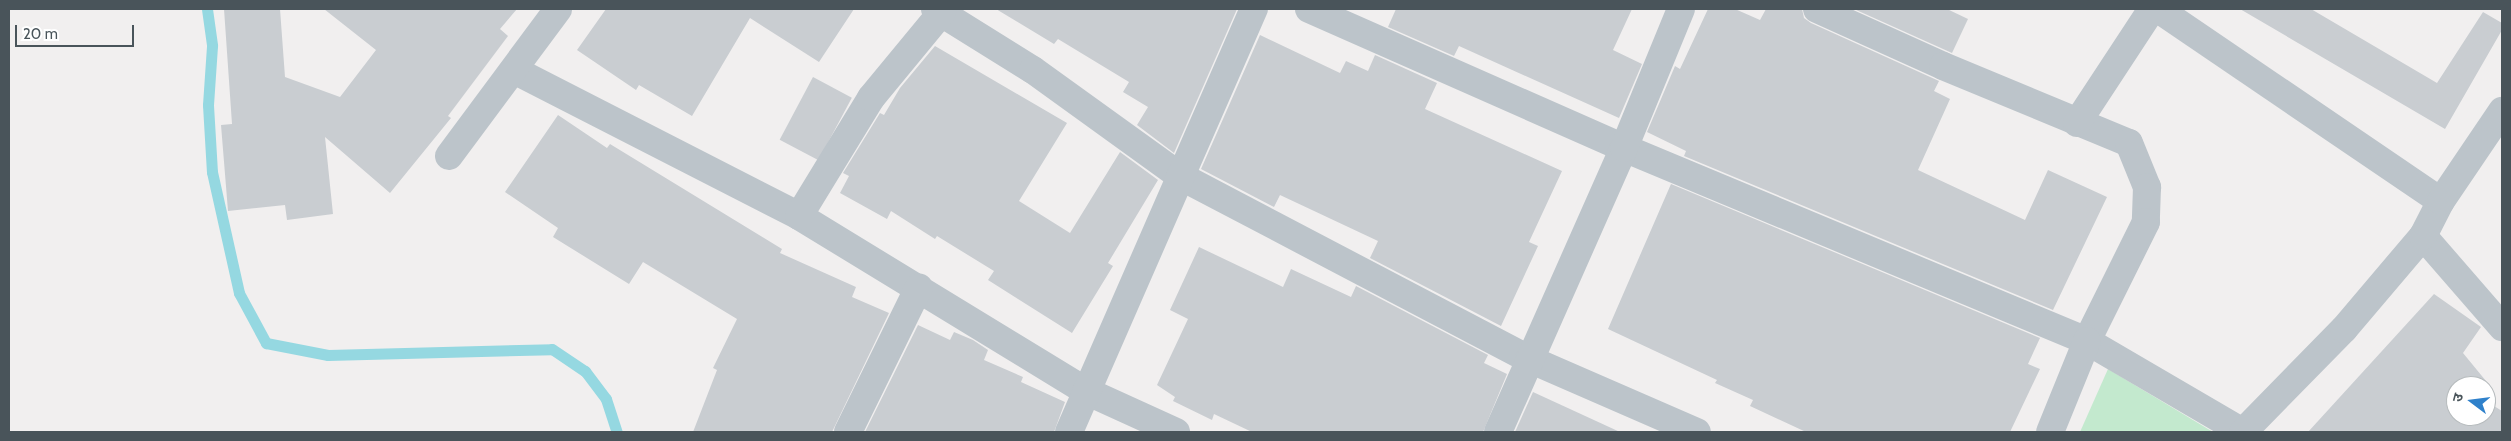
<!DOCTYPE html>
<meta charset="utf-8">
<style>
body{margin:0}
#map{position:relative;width:2511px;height:441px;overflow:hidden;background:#f1efef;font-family:Cabin,"Noto Sans Devanagari",sans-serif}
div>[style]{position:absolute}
.green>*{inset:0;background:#c3e9ce}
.stream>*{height:11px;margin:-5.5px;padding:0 5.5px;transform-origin:5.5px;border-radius:5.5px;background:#95d8e1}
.building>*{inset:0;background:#c9cdd1;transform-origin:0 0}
.minor>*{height:28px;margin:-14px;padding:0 14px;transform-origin:14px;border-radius:14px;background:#bcc4ca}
span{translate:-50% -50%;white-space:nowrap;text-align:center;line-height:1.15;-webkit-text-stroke:4.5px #fff;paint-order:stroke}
.frame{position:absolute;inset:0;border:10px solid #49545a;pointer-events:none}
.north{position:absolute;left:2446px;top:376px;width:50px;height:50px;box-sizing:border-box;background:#fff;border:1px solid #b6bbbd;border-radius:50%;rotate:285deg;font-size:14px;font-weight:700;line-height:20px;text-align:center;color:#49545a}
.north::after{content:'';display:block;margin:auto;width:18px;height:22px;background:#2f81cb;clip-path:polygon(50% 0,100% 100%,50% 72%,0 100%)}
.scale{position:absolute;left:15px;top:25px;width:119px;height:22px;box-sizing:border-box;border:2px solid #49545a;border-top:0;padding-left:6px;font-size:15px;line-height:18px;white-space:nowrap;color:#49545a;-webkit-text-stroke:4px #fff;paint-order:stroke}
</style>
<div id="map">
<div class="green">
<i style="clip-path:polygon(2108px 369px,2213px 432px,2080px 432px)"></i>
</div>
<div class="stream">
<i style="left:207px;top:9px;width:37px;rotate:82deg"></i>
<i style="left:212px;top:46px;width:59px;rotate:93.9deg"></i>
<i style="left:208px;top:105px;width:67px;rotate:86.6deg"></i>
<i style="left:212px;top:172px;width:124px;rotate:77.4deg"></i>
<i style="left:239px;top:293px;width:57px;rotate:61.6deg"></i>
<i style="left:266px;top:343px;width:63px;rotate:11deg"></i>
<i style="left:328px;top:355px;width:224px;rotate:-1.5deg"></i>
<i style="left:552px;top:349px;width:40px;rotate:34deg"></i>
<i style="left:585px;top:371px;width:35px;rotate:53deg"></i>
<i style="left:606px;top:399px;width:35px;rotate:72deg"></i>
</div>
<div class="building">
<i style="clip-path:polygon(224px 9px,280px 9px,285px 77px,340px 97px,376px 50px,324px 9px,517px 9px,500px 29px,508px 36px,448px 116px,451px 118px,390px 193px,325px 137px,333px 214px,287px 220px,285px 205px,228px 211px,221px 125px,232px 124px)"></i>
<i style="clip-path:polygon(606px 9px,854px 9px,819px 62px,750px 18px,692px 116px,639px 85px,636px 90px,577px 50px)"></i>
<i style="clip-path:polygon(996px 9px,1237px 9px,1174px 153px,1137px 125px,1148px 107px,1123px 92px,1129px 82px,1058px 39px,1054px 44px)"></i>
<i style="clip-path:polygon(1396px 9px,1632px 9px,1613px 50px,1642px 64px,1619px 118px,1459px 46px,1454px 56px,1388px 27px)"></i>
<i style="clip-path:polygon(1708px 9px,1735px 9px,1760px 20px,1766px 9px,1802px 9px,1804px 18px,1811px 23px,1939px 81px,1934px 91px,1950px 99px,1918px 170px,2025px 220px,2048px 170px,2107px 197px,2053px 310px,1684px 156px,1686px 151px,1647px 132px,1675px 66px,1680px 69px)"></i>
<i style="clip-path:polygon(1854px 9px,1947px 9px,1968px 19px,1952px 53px)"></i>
<i style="clip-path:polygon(2240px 9px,2311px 9px,2437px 83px,2483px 12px,2502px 23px,2502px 30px,2445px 129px)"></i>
<i style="clip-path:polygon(1260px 35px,1340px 73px,1346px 61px,1368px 71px,1375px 55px,1437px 83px,1425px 109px,1562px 171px,1529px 242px,1538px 246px,1501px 326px,1370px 258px,1378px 241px,1280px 195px,1274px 207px,1201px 169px)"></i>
<i style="clip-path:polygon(935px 46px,1067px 123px,1019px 201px,1070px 233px,1120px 152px,1158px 180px,1108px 263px,1113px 266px,1072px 333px,988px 280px,994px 271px,937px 236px,935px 239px,891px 211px,887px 219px,840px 193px,849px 176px,843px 173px,880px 113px,884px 115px,900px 88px)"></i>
<i style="left:813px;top:77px;width:44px;height:71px;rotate:28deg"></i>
<i style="clip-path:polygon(558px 115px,607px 148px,610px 144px,782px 249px,780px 253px,856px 287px,852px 297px,889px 313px,832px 432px,693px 432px,717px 370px,713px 368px,737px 319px,643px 262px,629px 284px,553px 237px,558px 228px,505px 192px)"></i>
<i style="clip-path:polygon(1671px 184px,2040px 338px,2028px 364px,2040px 369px,2010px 432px,1806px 432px,1750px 406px,1753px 400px,1715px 383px,1717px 380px,1608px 329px)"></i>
<i style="clip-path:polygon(1199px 247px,1283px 287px,1291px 269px,1351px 297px,1356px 286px,1488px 355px,1484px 363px,1507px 374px,1483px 432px,1252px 432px,1214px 414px,1212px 420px,1173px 401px,1175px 397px,1157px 385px,1188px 319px,1170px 310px)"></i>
<i style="clip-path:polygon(2434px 294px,2481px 327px,2463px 353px,2486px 381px,2480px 386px,2456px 386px,2456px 416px,2486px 416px,2486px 401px,2502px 411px,2502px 432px,2308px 432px)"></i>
<i style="clip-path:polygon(918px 325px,950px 340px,954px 332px,973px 340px,988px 350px,984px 360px,1023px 377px,1021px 382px,1065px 402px,1054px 432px,865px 432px)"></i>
<i style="clip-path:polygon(1533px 392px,1620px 432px,1515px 432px)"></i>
</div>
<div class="minor">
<i style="left:935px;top:9px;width:115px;rotate:31.9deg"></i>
<i style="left:1033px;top:70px;width:181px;rotate:35.8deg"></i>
<i style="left:1180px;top:176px;width:394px;rotate:27.7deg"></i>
<i style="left:1529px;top:359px;width:183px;rotate:23.5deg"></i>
<i style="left:1309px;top:9px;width:344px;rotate:23.8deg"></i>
<i style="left:1624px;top:148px;width:502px;rotate:22.63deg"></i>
<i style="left:2087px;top:341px;width:181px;rotate:30.3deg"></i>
<i style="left:1817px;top:9px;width:138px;rotate:24.3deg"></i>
<i style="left:1943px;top:66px;width:201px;rotate:22.5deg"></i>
<i style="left:2129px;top:143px;width:48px;rotate:67.8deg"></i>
<i style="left:2147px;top:187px;width:35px;rotate:92deg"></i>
<i style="left:2146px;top:222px;width:133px;rotate:116.4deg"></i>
<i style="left:2087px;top:341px;width:98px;rotate:112.1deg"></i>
<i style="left:2158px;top:9px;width:342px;rotate:34.2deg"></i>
<i style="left:514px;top:70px;width:320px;rotate:27.1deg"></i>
<i style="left:799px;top:216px;width:336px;rotate:31.4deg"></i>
<i style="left:1086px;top:391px;width:99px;rotate:24.5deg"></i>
<i style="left:2077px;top:123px;width:136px;rotate:-56.7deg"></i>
<i style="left:449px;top:156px;width:183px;rotate:-53.4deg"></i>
<i style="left:799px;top:216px;width:138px;rotate:-58.6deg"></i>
<i style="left:871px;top:98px;width:112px;rotate:-50.5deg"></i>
<i style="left:2423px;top:236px;width:121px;rotate:49deg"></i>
<i style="left:848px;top:432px;width:161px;rotate:-63.9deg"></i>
<i style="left:1069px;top:432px;width:462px;rotate:-66.4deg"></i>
<i style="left:1498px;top:432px;width:311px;rotate:-66.1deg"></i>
<i style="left:1624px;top:148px;width:150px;rotate:-67.7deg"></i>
<i style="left:2243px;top:432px;width:144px;rotate:-45.6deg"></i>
<i style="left:2344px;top:329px;width:122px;rotate:-49.7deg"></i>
<i style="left:2423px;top:236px;width:39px;rotate:-63deg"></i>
<i style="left:2441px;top:201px;width:109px;rotate:-55.9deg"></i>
</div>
<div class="frame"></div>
<div class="north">उ</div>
<div class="scale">20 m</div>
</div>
